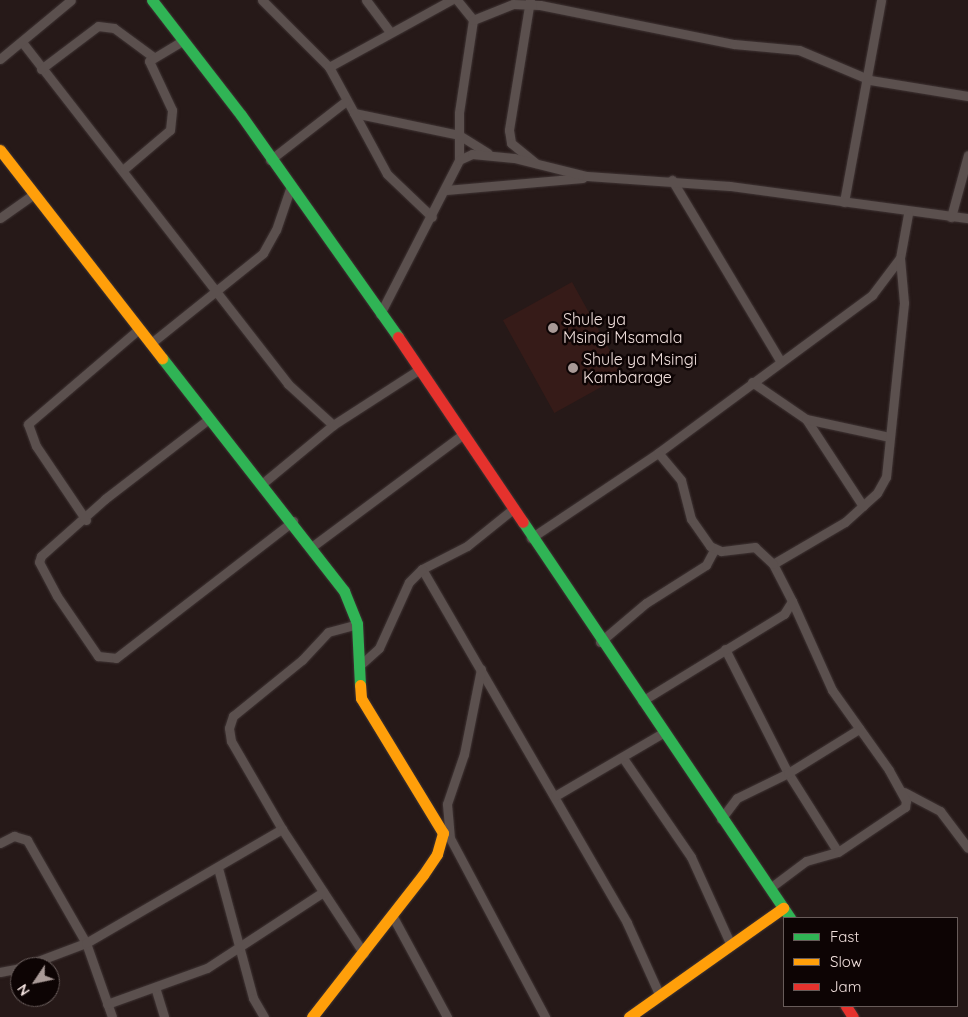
<!DOCTYPE html>
<style>
body{margin:0}
#map{position:relative;width:968px;height:1017px;overflow:hidden;background:#261918;font-family:Quicksand,sans-serif}
div>[style]{position:absolute}
.built>*{inset:0;background:#361b18;transform-origin:0 0}
.roads{filter:drop-shadow(0 0 1px #3f3434) drop-shadow(0 0 1px #3f3434)}
.street>*{height:9px;margin:-4.5px;padding:0 4.5px;transform-origin:4.5px;border-radius:4.5px;background:#5b504e}
.fast>*{height:11px;margin:-5.5px;padding:0 5.5px;transform-origin:5.5px;border-radius:5.5px;background:#30b455}
.slow>*{height:11px;margin:-5.5px;padding:0 5.5px;transform-origin:5.5px;border-radius:5.5px;background:#ff9f0a}
.jam>*{height:11px;margin:-5.5px;padding:0 5.5px;transform-origin:5.5px;border-radius:5.5px;background:#e5322d}
.dots>*{width:14px;height:14px;translate:-50% -50%;box-sizing:border-box;border:2px solid #0d0404;border-radius:50%}
span{translate:-50% -50%;white-space:nowrap;text-align:center;line-height:1.15;-webkit-text-stroke:5px #0d0404;paint-order:stroke}
.poi-label{font-size:16px;color:#f0dfdc}
.left{translate:0 -50%;text-align:left}
.legend{position:absolute;left:783px;top:917px;width:175px;height:90px;box-sizing:border-box;background:#0d0404;border:1px solid #685c5a;margin:0;padding:6px 9px;list-style:none;font-size:15px;color:#f0dfdc}
.legend li{display:flex;align-items:center;gap:10px;height:25px}
.legend b{width:25px;border:1px solid #685c5a}
.north{position:absolute;left:10px;top:957px;width:50px;height:50px;box-sizing:border-box;background:#0d0404;border:1px solid #685c5a;border-radius:50%;rotate:236deg;font-size:14px;font-weight:700;line-height:20px;text-align:center;color:#f0dfdc}
.north::after{content:'';display:block;margin:auto;width:18px;height:22px;background:#a99a97;clip-path:polygon(50% 0,100% 100%,50% 72%,0 100%)}
</style>
<div id="map">
<div class="built">
<i style="left:572px;top:282px;width:106px;height:79px;rotate:61deg"></i>
</div>
<div class="roads">
<div class="street">
<i style="left:262px;top:0;width:95px;rotate:45deg"></i>
<i style="left:329px;top:67px;width:52px;rotate:61.5deg"></i>
<i style="left:354px;top:113px;width:107px;rotate:11.8deg"></i>
<i style="left:459px;top:135px;width:34px;rotate:32deg"></i>
<i style="left:366px;top:0;width:40px;rotate:53deg"></i>
<i style="left:457px;top:0;width:26px;rotate:51deg"></i>
<i style="left:473px;top:20px;width:94px;rotate:98.6deg"></i>
<i style="left:459px;top:113px;width:47px;rotate:90deg"></i>
<i style="left:530px;top:0;width:132px;rotate:99.2deg"></i>
<i style="left:509px;top:130px;width:13px;rotate:81deg"></i>
<i style="left:511px;top:143px;width:32px;rotate:39deg"></i>
<i style="left:473px;top:20px;width:43px;rotate:-21.8deg"></i>
<i style="left:513px;top:4px;width:27px;rotate:2deg"></i>
<i style="left:540px;top:5px;width:198px;rotate:11.4deg"></i>
<i style="left:734px;top:44px;width:65px;rotate:5.3deg"></i>
<i style="left:799px;top:50px;width:77px;rotate:22.9deg"></i>
<i style="left:870px;top:80px;width:99px;rotate:9.3deg"></i>
<i style="left:22px;top:42px;width:433px;rotate:52.1deg"></i>
<i style="left:288px;top:384px;width:61px;rotate:42.3deg"></i>
<i style="left:0;top:59px;width:92px;rotate:-39.7deg"></i>
<i style="left:329px;top:67px;width:139px;rotate:-28.8deg"></i>
<i style="left:41px;top:69px;width:71px;rotate:-37deg"></i>
<i style="left:98px;top:26px;width:16px;rotate:7deg"></i>
<i style="left:114px;top:28px;width:47px;rotate:36.4deg"></i>
<i style="left:354px;top:113px;width:69px;rotate:61.6deg"></i>
<i style="left:387px;top:174px;width:62px;rotate:43.7deg"></i>
<i style="left:270px;top:160px;width:96px;rotate:-37.8deg"></i>
<i style="left:124px;top:169px;width:60px;rotate:-40.3deg"></i>
<i style="left:170px;top:130px;width:20px;rotate:-84deg"></i>
<i style="left:172px;top:110px;width:54px;rotate:-115.1deg"></i>
<i style="left:149px;top:61px;width:39px;rotate:-31deg"></i>
<i style="left:672px;top:180px;width:209px;rotate:59.1deg"></i>
<i style="left:446px;top:190px;width:137px;rotate:-5deg"></i>
<i style="left:844px;top:202px;width:205px;rotate:-79.6deg"></i>
<i style="left:951px;top:217px;width:64px;rotate:-74.7deg"></i>
<i style="left:0;top:218px;width:42px;rotate:-35.2deg"></i>
<i style="left:380px;top:314px;width:173px;rotate:-62.8deg"></i>
<i style="left:459px;top:160px;width:14px;rotate:-25deg"></i>
<i style="left:472px;top:154px;width:42px;rotate:5.4deg"></i>
<i style="left:514px;top:158px;width:75px;rotate:13.9deg"></i>
<i style="left:587px;top:176px;width:143px;rotate:4deg"></i>
<i style="left:730px;top:186px;width:240px;rotate:7.7deg"></i>
<i style="left:150px;top:344px;width:145px;rotate:-38.8deg"></i>
<i style="left:263px;top:253px;width:26px;rotate:-61deg"></i>
<i style="left:276px;top:230px;width:43px;rotate:-71.1deg"></i>
<i style="left:752px;top:382px;width:65px;rotate:34.4deg"></i>
<i style="left:806px;top:419px;width:104px;rotate:56.8deg"></i>
<i style="left:210px;top:418px;width:133px;rotate:142.4deg"></i>
<i style="left:105px;top:499px;width:86px;rotate:138.3deg"></i>
<i style="left:41px;top:556px;width:6px;rotate:108deg"></i>
<i style="left:39px;top:562px;width:38px;rotate:62deg"></i>
<i style="left:57px;top:596px;width:73px;rotate:55.7deg"></i>
<i style="left:98px;top:656px;width:18px;rotate:6deg"></i>
<i style="left:116px;top:658px;width:224px;rotate:-37.7deg"></i>
<i style="left:806px;top:419px;width:86px;rotate:12.1deg"></i>
<i style="left:263px;top:483px;width:91px;rotate:-39.6deg"></i>
<i style="left:333px;top:425px;width:103px;rotate:-32.8deg"></i>
<i style="left:513px;top:509px;width:59px;rotate:141.2deg"></i>
<i style="left:467px;top:546px;width:51px;rotate:152.9deg"></i>
<i style="left:422px;top:569px;width:409px;rotate:59.9deg"></i>
<i style="left:627px;top:923px;width:78px;rotate:65.7deg"></i>
<i style="left:86px;top:520px;width:89px;rotate:-124deg"></i>
<i style="left:36px;top:446px;width:23px;rotate:-110deg"></i>
<i style="left:28px;top:424px;width:146px;rotate:-40.6deg"></i>
<i style="left:531px;top:538px;width:153px;rotate:-33.8deg"></i>
<i style="left:658px;top:453px;width:266px;rotate:-36.4deg"></i>
<i style="left:872px;top:295px;width:46px;rotate:-52.9deg"></i>
<i style="left:900px;top:258px;width:45px;rotate:-79.7deg"></i>
<i style="left:313px;top:546px;width:187px;rotate:-36.7deg"></i>
<i style="left:773px;top:564px;width:83px;rotate:-30.3deg"></i>
<i style="left:845px;top:522px;width:43px;rotate:-42.2deg"></i>
<i style="left:877px;top:493px;width:18px;rotate:-61deg"></i>
<i style="left:886px;top:477px;width:175px;rotate:-84.1deg"></i>
<i style="left:904px;top:303px;width:45px;rotate:-95.1deg"></i>
<i style="left:600px;top:642px;width:60px;rotate:-40.3deg"></i>
<i style="left:646px;top:603px;width:71px;rotate:-32.3deg"></i>
<i style="left:706px;top:565px;width:17px;rotate:-62deg"></i>
<i style="left:725px;top:649px;width:139px;rotate:63.1deg"></i>
<i style="left:788px;top:773px;width:93px;rotate:57.7deg"></i>
<i style="left:358px;top:667px;width:28px;rotate:-42deg"></i>
<i style="left:379px;top:648px;width:72px;rotate:-65.6deg"></i>
<i style="left:409px;top:582px;width:18px;rotate:-45deg"></i>
<i style="left:481px;top:669px;width:87px;rotate:101.3deg"></i>
<i style="left:464px;top:754px;width:53px;rotate:108.8deg"></i>
<i style="left:447px;top:804px;width:34px;rotate:85deg"></i>
<i style="left:450px;top:838px;width:203px;rotate:62deg"></i>
<i style="left:642px;top:701px;width:167px;rotate:-31.5deg"></i>
<i style="left:784px;top:614px;width:15px;rotate:-58deg"></i>
<i style="left:792px;top:601px;width:42px;rotate:-117.2deg"></i>
<i style="left:773px;top:564px;width:25px;rotate:-137deg"></i>
<i style="left:755px;top:547px;width:34px;rotate:173deg"></i>
<i style="left:721px;top:551px;width:12px;rotate:-156deg"></i>
<i style="left:710px;top:546px;width:33px;rotate:-125deg"></i>
<i style="left:691px;top:519px;width:40px;rotate:-104.4deg"></i>
<i style="left:681px;top:480px;width:35px;rotate:-130deg"></i>
<i style="left:623px;top:758px;width:120px;rotate:55.5deg"></i>
<i style="left:691px;top:857px;width:94px;rotate:65.6deg"></i>
<i style="left:904px;top:792px;width:41px;rotate:27.8deg"></i>
<i style="left:940px;top:811px;width:46px;rotate:52.9deg"></i>
<i style="left:555px;top:796px;width:125px;rotate:-30.3deg"></i>
<i style="left:721px;top:819px;width:26px;rotate:-53deg"></i>
<i style="left:737px;top:798px;width:57px;rotate:-26.1deg"></i>
<i style="left:788px;top:773px;width:84px;rotate:-31.8deg"></i>
<i style="left:282px;top:829px;width:102px;rotate:-120.1deg"></i>
<i style="left:231px;top:741px;width:13px;rotate:-99deg"></i>
<i style="left:229px;top:728px;width:13px;rotate:-72deg"></i>
<i style="left:233px;top:716px;width:89px;rotate:-39.1deg"></i>
<i style="left:302px;top:660px;width:38px;rotate:-47deg"></i>
<i style="left:328px;top:632px;width:30px;rotate:-15deg"></i>
<i style="left:0;top:843px;width:16px;rotate:-27deg"></i>
<i style="left:14px;top:836px;width:14px;rotate:17deg"></i>
<i style="left:27px;top:840px;width:119px;rotate:60.2deg"></i>
<i style="left:86px;top:943px;width:78px;rotate:70.6deg"></i>
<i style="left:218px;top:868px;width:135px;rotate:74.9deg"></i>
<i style="left:253px;top:998px;width:22px;rotate:60deg"></i>
<i style="left:770px;top:888px;width:45px;rotate:-36.9deg"></i>
<i style="left:806px;top:861px;width:33px;rotate:-16deg"></i>
<i style="left:838px;top:852px;width:81px;rotate:-33.9deg"></i>
<i style="left:905px;top:807px;width:6px;rotate:-81deg"></i>
<i style="left:906px;top:801px;width:35px;rotate:-119deg"></i>
<i style="left:889px;top:770px;width:98px;rotate:-125.5deg"></i>
<i style="left:832px;top:690px;width:98px;rotate:-114.2deg"></i>
<i style="left:393px;top:917px;width:114px;rotate:61.6deg"></i>
<i style="left:22px;top:967px;width:68px;rotate:-20.6deg"></i>
<i style="left:86px;top:943px;width:227px;rotate:-30.2deg"></i>
<i style="left:282px;top:829px;width:149px;rotate:56.7deg"></i>
<i style="left:0;top:972px;width:20px;rotate:-11deg"></i>
<i style="left:155px;top:987px;width:31px;rotate:73deg"></i>
<i style="left:107px;top:1004px;width:106px;rotate:-19.8deg"></i>
<i style="left:207px;top:968px;width:139px;rotate:-33.2deg"></i>
</div>
<div class="fast">
<i style="left:152px;top:0;width:145px;rotate:52.3deg"></i>
<i style="left:241px;top:115px;width:272px;rotate:54.7deg"></i>
<i style="left:162px;top:358px;width:296px;rotate:52deg"></i>
<i style="left:344px;top:591px;width:35px;rotate:68deg"></i>
<i style="left:357px;top:624px;width:61px;rotate:87.2deg"></i>
<i style="left:523px;top:522px;width:478px;rotate:56deg"></i>
</div>
<div class="slow">
<i style="left:0;top:150px;width:264px;rotate:52.1deg"></i>
<i style="left:312px;top:1017px;width:180px;rotate:-52deg"></i>
<i style="left:423px;top:875px;width:25px;rotate:-56deg"></i>
<i style="left:437px;top:854px;width:22px;rotate:-74deg"></i>
<i style="left:443px;top:833px;width:158px;rotate:-121.3deg"></i>
<i style="left:361px;top:698px;width:13px;rotate:-94deg"></i>
<i style="left:629px;top:1017px;width:189px;rotate:-35.3deg"></i>
</div>
<div class="jam">
<i style="left:398px;top:337px;width:223px;rotate:56deg"></i>
<i style="left:846px;top:1006px;width:13px;rotate:58deg"></i>
</div>
</div>
<div class="dots">
<i style="left:553px;top:328px;background:#a99a97"></i>
<i style="left:573px;top:368px;background:#a99a97"></i>
</div>
<div class="poi-label">
<span class="left" style="left:563px;top:328px">Shule ya<br>Msingi Msamala</span>
<span class="left" style="left:583px;top:368px">Shule ya Msingi<br>Kambarage</span>
</div>
<ul class="legend">
<li><b style="height:6px;background:#30b455"></b>Fast</li>
<li><b style="height:6px;background:#ff9f0a"></b>Slow</li>
<li><b style="height:6px;background:#e5322d"></b>Jam</li>
</ul>
<div class="north">N</div>
</div>
